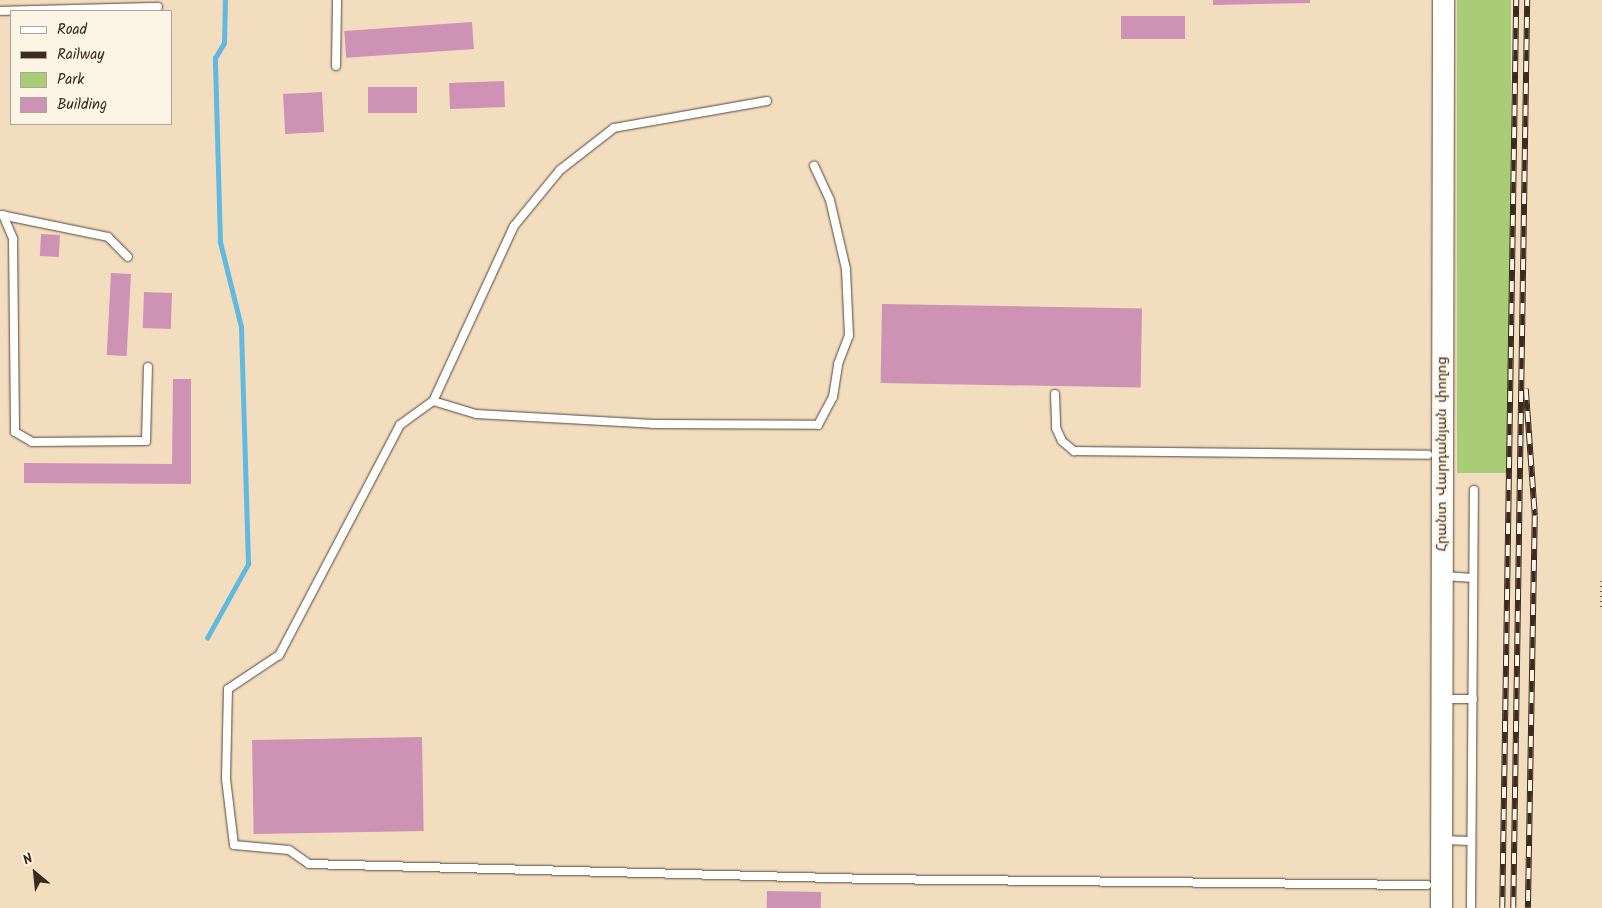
<!DOCTYPE html>
<meta charset="utf-8">
<style>
body{margin:0}
#map{position:relative;width:1602px;height:908px;overflow:hidden;background:#f3ddbf;font-family:Kalam,"Noto Sans Armenian",sans-serif}
div>[style]{position:absolute}
.green>*{inset:0;background:#a8cd76;transform-origin:0 0}
.stream>*{height:4.5px;margin:-2.25px;padding:0 2.25px;transform-origin:2.25px;border-radius:2.25px;background:#62b9df}
.building>*{inset:0;background:#cd92b4;transform-origin:0 0}
.path>*{height:2.5px;margin-top:-1.25px;transform-origin:0;background:repeating-linear-gradient(90deg,#574536 0 1px,transparent 0 5px)}
.roads{filter:drop-shadow(0 0 1px #574536) drop-shadow(0 0 1px #574536)}
.lane>*{height:8px;margin:-4px;padding:0 4px;transform-origin:4px;border-radius:4px;background:#fff}
.secondary>*{height:21px;margin:-10.5px;padding:0 10.5px;transform-origin:10.5px;border-radius:10.5px;background:#fff}
.rail>*{height:5.5px;margin-top:-2.75px;transform-origin:0;background:repeating-linear-gradient(90deg,#fcf5e5 0 11px,#3b2a1e 0 22px);box-sizing:border-box;border-block:1px solid #3b2a1e}
span{translate:-50% -50%;white-space:nowrap;text-align:center;line-height:1.15;-webkit-text-stroke:4px #fcf5e5;paint-order:stroke}
.street-label{font-size:14px;color:#3b2a1e}
.legend{position:absolute;left:10px;top:10px;width:162px;height:115px;box-sizing:border-box;background:#fcf5e5;border:1px solid #afa495;margin:0;padding:6px 9px;list-style:none;font-size:15px;color:#3b2a1e}
.legend li{display:flex;align-items:center;gap:10px;height:25px}
.legend b{width:25px;border:1px solid #afa495}
.north{position:absolute;left:10px;top:848px;width:50px;height:50px;-webkit-text-stroke:4px #fcf5e5;paint-order:stroke;rotate:332deg;font-size:14px;font-weight:700;line-height:20px;text-align:center;color:#3b2a1e}
.north::after{content:'';display:block;margin:auto;width:18px;height:22px;background:#3b2a1e;clip-path:polygon(50% 0,100% 100%,50% 72%,0 100%)}
</style>
<div id="map">
<div class="green">
<i style="left:1457px;top:0;width:54px;height:473px"></i>
</div>
<div class="stream">
<i style="left:207px;top:638px;width:85px;rotate:-61deg"></i>
<i style="left:248px;top:564px;width:237px;rotate:-91.7deg"></i>
<i style="left:241px;top:327px;width:88px;rotate:-103.9deg"></i>
<i style="left:220px;top:242px;width:184px;rotate:-91.6deg"></i>
<i style="left:215px;top:58px;width:17px;rotate:-59deg"></i>
<i style="left:224px;top:43px;width:43px;rotate:-88.7deg"></i>
</div>
<div class="building">
<i style="clip-path:polygon(1213px 0,1310px 0,1310px 3px,1213px 5px)"></i>
<i style="left:1121px;top:16px;width:64px;height:23px"></i>
<i style="left:472px;top:22px;width:27px;height:128px;rotate:86deg"></i>
<i style="left:504px;top:81px;width:26px;height:55px;rotate:88deg"></i>
<i style="left:368px;top:87px;width:49px;height:26px"></i>
<i style="left:322px;top:92px;width:40px;height:39px;rotate:87deg"></i>
<i style="left:41px;top:234px;width:19px;height:22px;rotate:3deg"></i>
<i style="left:111px;top:273px;width:20px;height:82px;rotate:3deg"></i>
<i style="left:144px;top:292px;width:28px;height:36px;rotate:2deg"></i>
<i style="left:882px;top:304px;width:260px;height:79px;rotate:1deg"></i>
<i style="clip-path:polygon(173px 379px,191px 379px,191px 484px,24px 483px,24px 463px,172px 464px)"></i>
<i style="left:422px;top:737px;width:94px;height:170px;rotate:89deg"></i>
<i style="left:767px;top:891px;width:54px;height:17px;rotate:1deg"></i>
</div>
<div class="path">
<i style="left:1602px;top:581px;width:28px;rotate:90deg"></i>
</div>
<div class="roads">
<div class="lane">
<i style="left:0;top:11px;width:158px;rotate:-1.5deg"></i>
<i style="left:336px;top:66px;width:66px;rotate:-89.1deg"></i>
<i style="left:767px;top:101px;width:155px;rotate:170deg"></i>
<i style="left:614px;top:128px;width:68px;rotate:142.1deg"></i>
<i style="left:560px;top:170px;width:72px;rotate:129.4deg"></i>
<i style="left:514px;top:226px;width:193px;rotate:114.8deg"></i>
<i style="left:433px;top:401px;width:41px;rotate:144deg"></i>
<i style="left:400px;top:425px;width:260px;rotate:117.7deg"></i>
<i style="left:279px;top:655px;width:61px;rotate:146.3deg"></i>
<i style="left:228px;top:689px;width:90px;rotate:91.3deg"></i>
<i style="left:226px;top:779px;width:66px;rotate:83.1deg"></i>
<i style="left:234px;top:845px;width:55px;rotate:5.2deg"></i>
<i style="left:289px;top:850px;width:24px;rotate:35deg"></i>
<i style="left:309px;top:864px;width:560px;rotate:1.53deg"></i>
<i style="left:869px;top:879px;width:558px;rotate:0.62deg"></i>
<i style="left:1px;top:215px;width:109px;rotate:11.6deg"></i>
<i style="left:108px;top:237px;width:28px;rotate:45deg"></i>
<i style="left:3px;top:215px;width:26px;rotate:67deg"></i>
<i style="left:13px;top:239px;width:193px;rotate:89.4deg"></i>
<i style="left:15px;top:432px;width:20px;rotate:30deg"></i>
<i style="left:32px;top:442px;width:114px;rotate:-0.5deg"></i>
<i style="left:146px;top:441px;width:74px;rotate:-88.5deg"></i>
<i style="left:1055px;top:394px;width:34px;rotate:88deg"></i>
<i style="left:1056px;top:428px;width:14px;rotate:65deg"></i>
<i style="left:1062px;top:441px;width:16px;rotate:40deg"></i>
<i style="left:1074px;top:451px;width:354px;rotate:0.6deg"></i>
<i style="left:433px;top:401px;width:45px;rotate:16.8deg"></i>
<i style="left:476px;top:414px;width:177px;rotate:3.2deg"></i>
<i style="left:653px;top:424px;width:165px;rotate:0.3deg"></i>
<i style="left:818px;top:425px;width:32px;rotate:-62deg"></i>
<i style="left:833px;top:397px;width:33px;rotate:-81deg"></i>
<i style="left:838px;top:364px;width:30px;rotate:-69deg"></i>
<i style="left:849px;top:336px;width:67px;rotate:-92.6deg"></i>
<i style="left:846px;top:269px;width:71px;rotate:-103.1deg"></i>
<i style="left:830px;top:200px;width:38px;rotate:-115deg"></i>
<i style="left:1444px;top:576px;width:29px;rotate:4deg"></i>
<i style="left:1444px;top:699px;width:29px"></i>
<i style="left:1443px;top:840px;width:27px;rotate:2deg"></i>
<i style="left:1471px;top:908px;width:418px;rotate:-89.6deg"></i>
</div>
<div class="secondary">
<i style="left:1441px;top:908px;width:908px;rotate:-89.87deg"></i>
</div>
</div>
<div class="rail">
<i style="left:1526px;top:389px;width:127px;rotate:85.9deg"></i>
<i style="left:1535px;top:516px;width:392px;rotate:91deg"></i>
<i style="left:1502px;top:908px;width:908px;rotate:-89.12deg"></i>
<i style="left:1513px;top:908px;width:908px;rotate:-89.12deg"></i>
</div>
<div class="street-label">
<span style="left:1442px;top:454px;rotate:-90deg">Հրանտ Վարդանյան փողոց</span>
</div>
<ul class="legend">
<li><b style="height:6px;background:#fff"></b>Road</li>
<li><b style="height:6px;background:#3b2a1e"></b>Railway</li>
<li><b style="height:14px;background:#a8cd76"></b>Park</li>
<li><b style="height:14px;background:#cd92b4"></b>Building</li>
</ul>
<div class="north">N</div>
</div>
